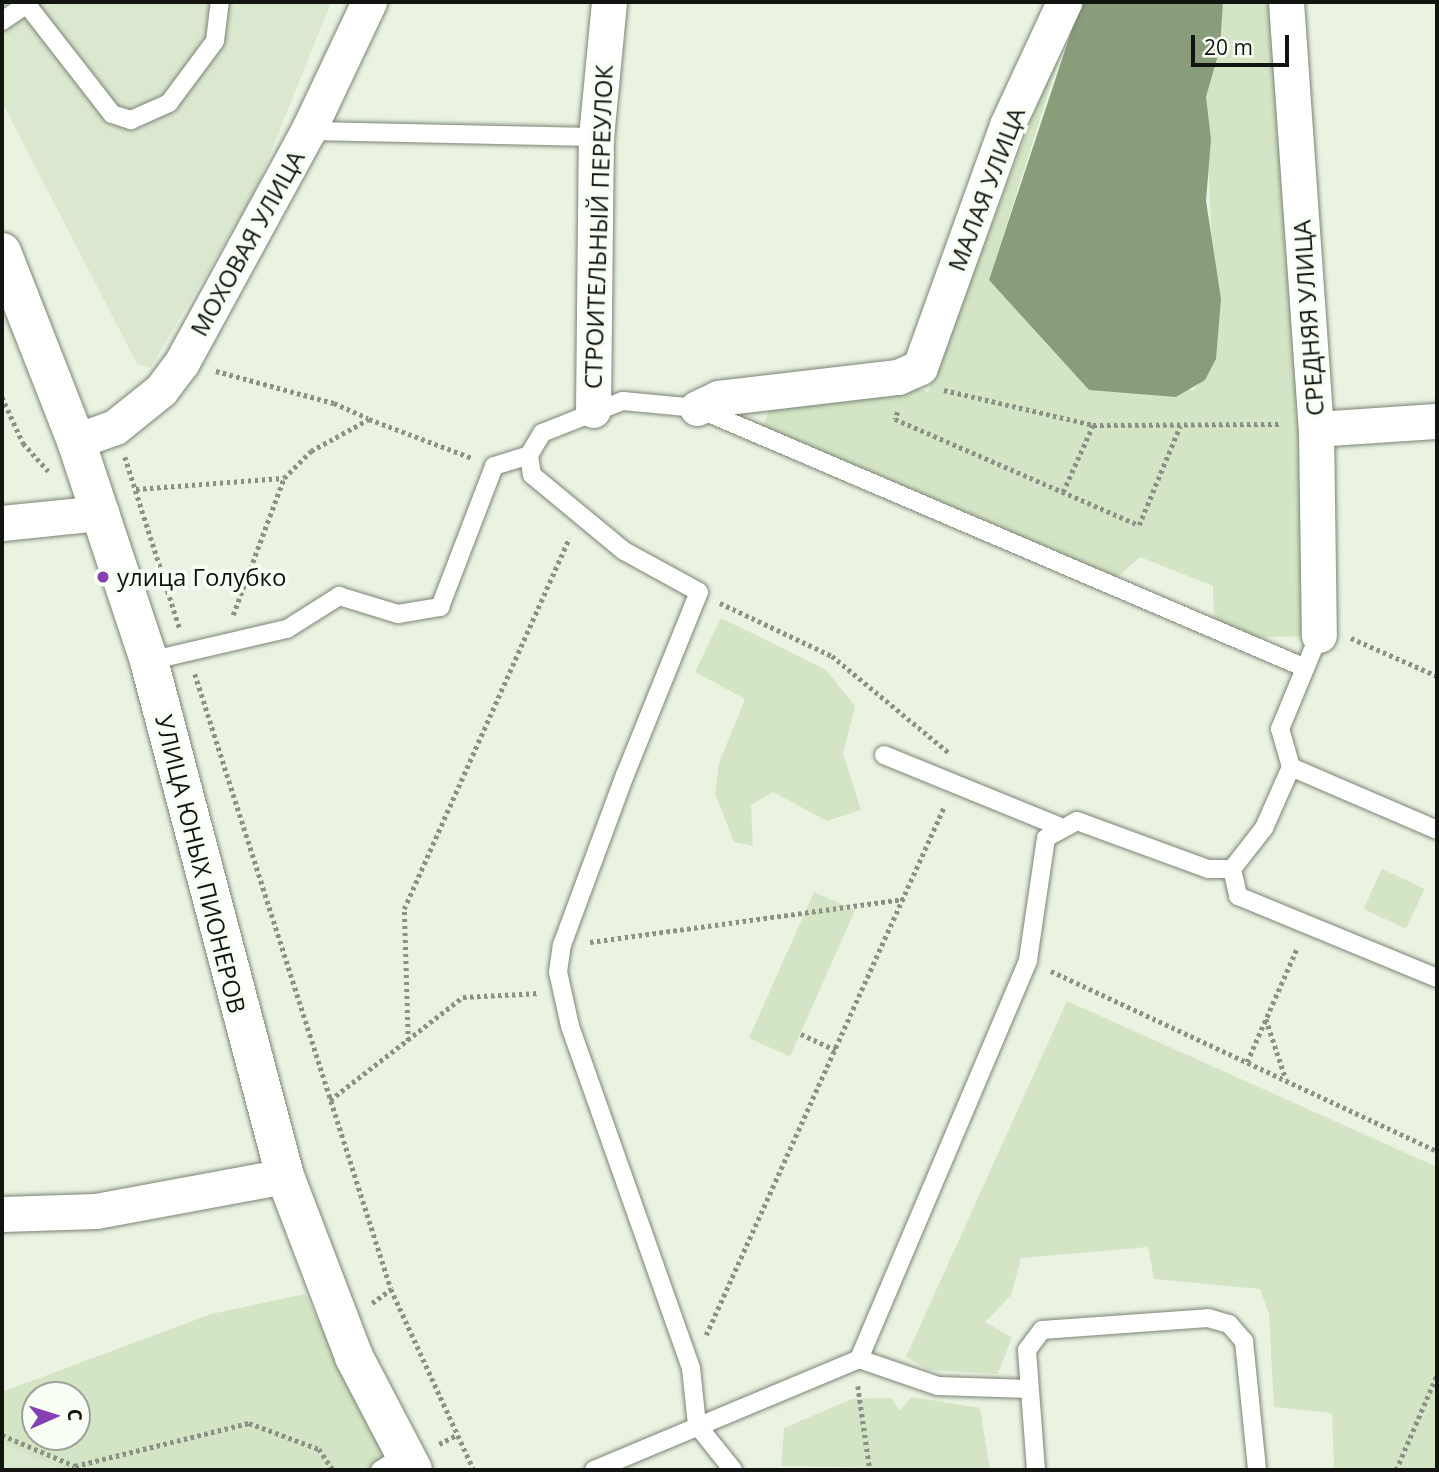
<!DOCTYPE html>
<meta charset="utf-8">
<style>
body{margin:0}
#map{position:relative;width:1439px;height:1472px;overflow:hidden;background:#eaf3e2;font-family:"Open Sans",sans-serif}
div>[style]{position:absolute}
.built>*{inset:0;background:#dbe8d0}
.green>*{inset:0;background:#d3e5c5;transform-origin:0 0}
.water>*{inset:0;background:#8a9d7b}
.path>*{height:4.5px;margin-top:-2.25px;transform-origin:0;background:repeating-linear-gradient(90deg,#8b9285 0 3.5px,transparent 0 7px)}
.roads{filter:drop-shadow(0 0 2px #7c8475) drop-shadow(0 0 2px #7c8475)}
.service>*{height:18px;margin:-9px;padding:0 9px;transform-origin:9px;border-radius:9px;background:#fff}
.minor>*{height:35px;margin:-17.5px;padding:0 17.5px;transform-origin:17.5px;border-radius:17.5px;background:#fff}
.secondary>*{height:38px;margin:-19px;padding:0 19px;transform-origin:19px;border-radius:19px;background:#fff}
.dots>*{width:19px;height:19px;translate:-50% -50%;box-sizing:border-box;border:4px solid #f9fff5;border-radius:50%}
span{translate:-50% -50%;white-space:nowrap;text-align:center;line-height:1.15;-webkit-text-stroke:7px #f9fff5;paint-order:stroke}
.street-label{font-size:24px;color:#12150f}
.poi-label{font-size:24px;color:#12150f}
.left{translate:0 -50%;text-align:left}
.frame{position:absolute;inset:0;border:4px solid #12150f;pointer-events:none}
.north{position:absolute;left:21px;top:1381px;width:70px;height:70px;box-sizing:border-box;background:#f9fff5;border:2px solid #9da199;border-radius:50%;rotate:87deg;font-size:19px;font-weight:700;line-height:28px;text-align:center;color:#12150f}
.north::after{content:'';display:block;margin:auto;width:24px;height:32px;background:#8540b4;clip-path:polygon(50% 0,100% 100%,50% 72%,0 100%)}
.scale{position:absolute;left:1191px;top:35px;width:98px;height:32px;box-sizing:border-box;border:4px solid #12150f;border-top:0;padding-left:9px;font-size:21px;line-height:24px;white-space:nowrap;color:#12150f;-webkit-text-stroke:5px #f9fff5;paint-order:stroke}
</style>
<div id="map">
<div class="built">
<i style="clip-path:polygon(2px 2px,331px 2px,254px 194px,150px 368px,137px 364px,2px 102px)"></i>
<i style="clip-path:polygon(2px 1444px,65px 1470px,2px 1470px)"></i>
</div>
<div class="green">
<i style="clip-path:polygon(1077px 2px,989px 280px,1089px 390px,1194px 390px,1216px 359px,1206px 97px,1220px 48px,1223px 2px,1272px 2px,1305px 447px,1304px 636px,1245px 638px,1214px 625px,1213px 586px,1140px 557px,1113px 581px,760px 433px,772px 403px,915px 388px,928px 392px)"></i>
<i style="clip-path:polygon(721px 618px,826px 670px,855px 706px,843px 753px,861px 810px,827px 821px,773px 792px,751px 805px,753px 846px,734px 842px,715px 794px,719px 763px,745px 699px,695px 672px)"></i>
<i style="left:1382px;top:869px;width:47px;height:44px;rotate:25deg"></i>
<i style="left:814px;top:892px;width:45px;height:160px;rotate:24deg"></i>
<i style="clip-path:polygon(1067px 1001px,1437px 1167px,1437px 1470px,1298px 1470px,1334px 1468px,1332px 1413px,1274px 1407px,1269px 1314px,1260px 1289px,1154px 1279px,1148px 1247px,1021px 1258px,1011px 1295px,985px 1322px,1012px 1337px,998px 1374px,930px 1370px,906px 1357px)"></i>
<i style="clip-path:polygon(evenodd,305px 1294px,391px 1470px,65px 1470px,2px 1444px,2px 1392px,211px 1314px,305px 1294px,35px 1395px,77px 1395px,77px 1437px,35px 1437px,35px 1395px)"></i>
<i style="clip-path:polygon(912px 1397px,980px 1408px,990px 1470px,781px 1466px,784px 1428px,852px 1399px,892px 1398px,899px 1411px)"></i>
</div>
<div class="water">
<i style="clip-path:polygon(1081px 2px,1223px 2px,1220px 48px,1206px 97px,1211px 139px,1206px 201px,1221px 299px,1216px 359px,1205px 380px,1176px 397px,1089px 390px,989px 280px)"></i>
</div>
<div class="path">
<i style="left:216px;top:371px;width:122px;rotate:15.2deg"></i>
<i style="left:334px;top:403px;width:37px;rotate:24deg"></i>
<i style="left:944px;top:390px;width:153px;rotate:13.2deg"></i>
<i style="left:1093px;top:425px;width:188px;rotate:-0.3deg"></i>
<i style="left:2px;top:397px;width:51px;rotate:65.5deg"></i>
<i style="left:23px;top:443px;width:38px;rotate:48deg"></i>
<i style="left:898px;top:412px;width:8px;rotate:113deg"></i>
<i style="left:895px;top:419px;width:266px;rotate:23.5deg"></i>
<i style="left:1139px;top:525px;width:107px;rotate:-67.5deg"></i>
<i style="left:125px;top:457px;width:181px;rotate:72.3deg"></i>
<i style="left:136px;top:489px;width:148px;rotate:-4.3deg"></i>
<i style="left:284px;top:478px;width:38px;rotate:-45deg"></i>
<i style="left:311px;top:451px;width:66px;rotate:-28.9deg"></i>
<i style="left:369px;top:419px;width:110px;rotate:20.7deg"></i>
<i style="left:1063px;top:492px;width:73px;rotate:-65.9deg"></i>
<i style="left:720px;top:603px;width:124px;rotate:25.3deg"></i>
<i style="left:832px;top:656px;width:151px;rotate:39.6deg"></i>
<i style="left:233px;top:615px;width:146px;rotate:-69.6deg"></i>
<i style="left:1351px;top:638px;width:94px;rotate:23.8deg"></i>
<i style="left:195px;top:674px;width:645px;rotate:72.32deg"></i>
<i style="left:391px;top:1289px;width:199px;rotate:65.4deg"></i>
<i style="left:590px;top:942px;width:317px;rotate:-7.8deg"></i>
<i style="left:1051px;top:971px;width:426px;rotate:25deg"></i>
<i style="left:1266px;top:1019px;width:63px;rotate:71.6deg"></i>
<i style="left:801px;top:1034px;width:38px;rotate:25deg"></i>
<i style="left:408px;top:1041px;width:132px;rotate:-91.7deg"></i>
<i style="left:404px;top:909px;width:406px;rotate:-66deg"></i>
<i style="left:1247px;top:1062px;width:124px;rotate:-66.3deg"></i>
<i style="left:330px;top:1100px;width:168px;rotate:-37.8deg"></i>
<i style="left:463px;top:997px;width:76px;rotate:-3deg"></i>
<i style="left:372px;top:1303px;width:24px;rotate:-36deg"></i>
<i style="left:706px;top:1335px;width:579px;rotate:-65.74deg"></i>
<i style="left:858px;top:1386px;width:85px;rotate:81.9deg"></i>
<i style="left:2px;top:1435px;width:79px;rotate:23deg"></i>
<i style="left:75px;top:1466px;width:179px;rotate:-13.9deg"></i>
<i style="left:249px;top:1423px;width:75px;rotate:20.4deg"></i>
<i style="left:319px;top:1449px;width:25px;rotate:56deg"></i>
<i style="left:439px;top:1444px;width:18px;rotate:-27deg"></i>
<i style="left:1396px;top:1470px;width:103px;rotate:-66.7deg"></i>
</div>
<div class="roads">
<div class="service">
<i style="left:28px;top:6px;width:137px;rotate:52.1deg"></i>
<i style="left:112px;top:114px;width:20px;rotate:18deg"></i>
<i style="left:131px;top:120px;width:42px;rotate:-24.1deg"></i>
<i style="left:169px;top:103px;width:77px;rotate:-53.4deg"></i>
<i style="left:215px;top:41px;width:39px;rotate:-83deg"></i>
<i style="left:2px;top:21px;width:34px;rotate:-34deg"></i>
<i style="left:308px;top:131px;width:288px;rotate:1.2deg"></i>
<i style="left:149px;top:661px;width:142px;rotate:-13.1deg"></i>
<i style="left:287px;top:629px;width:62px;rotate:-32.4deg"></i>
<i style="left:339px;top:596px;width:62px;rotate:17deg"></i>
<i style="left:398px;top:614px;width:43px;rotate:-9.5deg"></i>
<i style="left:440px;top:607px;width:151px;rotate:-69deg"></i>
<i style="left:494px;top:466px;width:37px;rotate:-17deg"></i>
<i style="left:884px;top:755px;width:188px;rotate:22.2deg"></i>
<i style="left:1291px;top:767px;width:159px;rotate:23.3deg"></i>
<i style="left:1232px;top:869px;width:28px;rotate:77deg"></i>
<i style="left:1238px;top:896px;width:215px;rotate:22.4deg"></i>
<i style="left:859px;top:1359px;width:83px;rotate:18.9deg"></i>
<i style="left:938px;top:1386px;width:91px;rotate:1.9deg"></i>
<i style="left:380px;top:1470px;width:28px;rotate:-32deg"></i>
<i style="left:594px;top:1470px;width:287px;rotate:-22.7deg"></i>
<i style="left:859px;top:1359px;width:433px;rotate:-67deg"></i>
<i style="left:1028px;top:960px;width:123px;rotate:-81.6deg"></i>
<i style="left:1046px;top:838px;width:35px;rotate:-29deg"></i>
<i style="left:1077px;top:821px;width:140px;rotate:20.1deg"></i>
<i style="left:1208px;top:869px;width:24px"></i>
<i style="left:1232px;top:869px;width:52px;rotate:-52deg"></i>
<i style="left:1264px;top:828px;width:67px;rotate:-66.1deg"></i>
<i style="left:1291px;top:767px;width:40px;rotate:-106deg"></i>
<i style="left:1280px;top:729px;width:102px;rotate:-67.5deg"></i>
<i style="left:733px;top:1470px;width:58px;rotate:-128.7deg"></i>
<i style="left:697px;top:1425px;width:57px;rotate:-96deg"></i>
<i style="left:691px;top:1368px;width:363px;rotate:-109.5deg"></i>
<i style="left:570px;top:1026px;width:55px;rotate:-102.5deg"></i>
<i style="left:558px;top:972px;width:27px;rotate:-82deg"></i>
<i style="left:562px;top:945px;width:181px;rotate:-69.7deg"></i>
<i style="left:625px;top:775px;width:197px;rotate:-68deg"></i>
<i style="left:699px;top:592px;width:85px;rotate:-151.3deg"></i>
<i style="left:624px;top:551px;width:119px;rotate:-140.4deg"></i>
<i style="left:532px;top:475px;width:20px;rotate:-99deg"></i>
<i style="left:529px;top:455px;width:26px;rotate:-59deg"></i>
<i style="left:542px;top:433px;width:87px;rotate:-21.6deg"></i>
<i style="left:623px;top:401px;width:74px;rotate:5.4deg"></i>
<i style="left:697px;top:408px;width:659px;rotate:23.14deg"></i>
<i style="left:1036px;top:1470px;width:120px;rotate:-94.3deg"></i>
<i style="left:1027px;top:1350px;width:25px;rotate:-53deg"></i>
<i style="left:1042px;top:1330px;width:166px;rotate:-4.1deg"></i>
<i style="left:1208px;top:1318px;width:22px;rotate:16deg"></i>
<i style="left:1229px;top:1324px;width:23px;rotate:49deg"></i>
<i style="left:1244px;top:1341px;width:130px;rotate:84.2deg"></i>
</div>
<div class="minor">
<i style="left:1286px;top:2px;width:428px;rotate:86deg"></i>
<i style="left:1316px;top:429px;width:206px;rotate:89.2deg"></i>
<i style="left:697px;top:408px;width:23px;rotate:-25deg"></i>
<i style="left:718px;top:398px;width:181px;rotate:-6.7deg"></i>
<i style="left:898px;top:377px;width:24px;rotate:-24deg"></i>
<i style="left:920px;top:367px;width:257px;rotate:-70.2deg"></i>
<i style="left:1007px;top:125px;width:136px;rotate:-65.1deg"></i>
<i style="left:593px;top:410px;width:273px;rotate:-89.4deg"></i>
<i style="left:596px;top:137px;width:136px;rotate:-84.5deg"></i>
<i style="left:1316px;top:429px;width:121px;rotate:-3.8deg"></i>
<i style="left:76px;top:441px;width:41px;rotate:-19.7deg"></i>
<i style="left:115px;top:427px;width:59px;rotate:-38.8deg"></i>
<i style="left:161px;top:390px;width:35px;rotate:-53deg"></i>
<i style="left:182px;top:362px;width:263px;rotate:-61.4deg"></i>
<i style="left:308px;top:131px;width:143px;rotate:-64.7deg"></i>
<i style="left:2px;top:523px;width:100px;rotate:-5.8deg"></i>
<i style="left:2px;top:1214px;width:94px;rotate:-1.8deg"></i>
<i style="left:96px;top:1211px;width:192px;rotate:-10.5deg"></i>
</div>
<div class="secondary">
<i style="left:2px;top:252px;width:203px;rotate:68.6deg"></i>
<i style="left:76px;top:441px;width:232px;rotate:71.6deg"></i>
<i style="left:149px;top:661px;width:533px;rotate:75.21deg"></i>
<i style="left:285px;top:1176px;width:194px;rotate:69.1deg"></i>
<i style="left:354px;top:1357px;width:127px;rotate:62.4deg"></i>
</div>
</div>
<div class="dots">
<i style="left:103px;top:577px;background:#8540b4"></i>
</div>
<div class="street-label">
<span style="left:986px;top:189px;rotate:-69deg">МАЛАЯ УЛИЦА</span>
<span style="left:598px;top:227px;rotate:-88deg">СТРОИТЕЛЬНЫЙ ПЕРЕУЛОК</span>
<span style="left:247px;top:243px;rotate:-61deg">МОХОВАЯ УЛИЦА</span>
<span style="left:1308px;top:318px;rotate:-94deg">СРЕДНЯЯ УЛИЦА</span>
<span style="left:201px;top:864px;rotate:76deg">УЛИЦА ЮНЫХ ПИОНЕРОВ</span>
</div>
<div class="poi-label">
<span class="left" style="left:117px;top:577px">улица Голубко</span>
</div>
<div class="frame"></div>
<div class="north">С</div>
<div class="scale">20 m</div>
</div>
